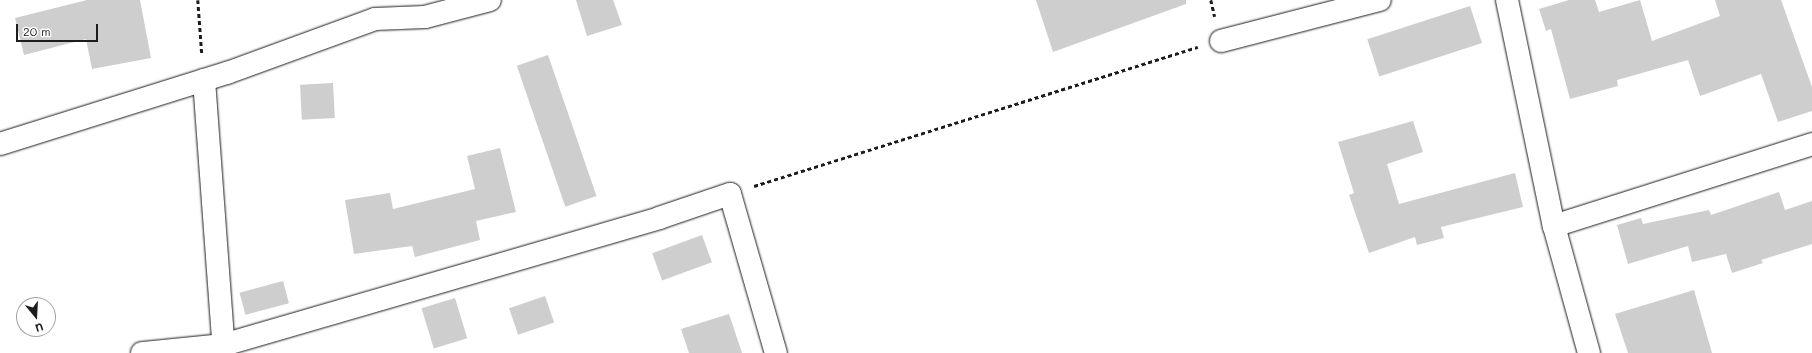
<!DOCTYPE html>
<style>
body{margin:0}
#map{position:relative;width:1812px;height:353px;overflow:hidden;background:#fff;font-family:Mali,sans-serif}
div>[style]{position:absolute}
.building>*{inset:0;background:#cecece;transform-origin:0 0}
.path>*{height:2.5px;margin-top:-1.25px;transform-origin:0;background:repeating-linear-gradient(90deg,#1c1c1c 0 4px,transparent 0 7px)}
.roads{filter:drop-shadow(0 0 1px #1c1c1c) drop-shadow(0 0 1px #1c1c1c)}
.minor>*{height:22px;margin:-11px;padding:0 11px;transform-origin:11px;border-radius:11px;background:#fff}
span{translate:-50% -50%;white-space:nowrap;text-align:center;line-height:1.15;-webkit-text-stroke:3.5px #fff;paint-order:stroke}
.north{position:absolute;left:16px;top:297px;width:40px;height:40px;box-sizing:border-box;background:#fff;border:1px solid #a4a4a4;border-radius:50%;rotate:162deg;font-size:11px;font-weight:700;line-height:16px;text-align:center;color:#1c1c1c}
.north::after{content:'';display:block;margin:auto;width:14px;height:18px;background:#1c1c1c;clip-path:polygon(50% 0,100% 100%,50% 72%,0 100%)}
.scale{position:absolute;left:16px;top:24px;width:82px;height:18px;box-sizing:border-box;border:2px solid #1c1c1c;border-top:0;padding-left:5px;font-size:12px;line-height:14px;white-space:nowrap;color:#1c1c1c;-webkit-text-stroke:3px #fff;paint-order:stroke}
</style>
<div id="map">
<div class="building">
<i style="clip-path:polygon(87px 0,140px 0,151px 58px,92px 69px,86px 39px,24px 55px,15px 18px)"></i>
<i style="clip-path:polygon(576px 0,613px 0,622px 25px,587px 36px)"></i>
<i style="clip-path:polygon(1036px 0,1186px 0,1186px 4px,1053px 52px)"></i>
<i style="clip-path:polygon(1569px 0,1595px 0,1599px 12px,1640px 0,1652px 41px,1720px 16px,1715px 0,1781px 0,1812px 87px,1812px 111px,1778px 122px,1761px 74px,1700px 96px,1688px 60px,1617px 80px,1618px 86px,1570px 99px,1551px 29px,1546px 31px,1539px 9px)"></i>
<i style="left:1470px;top:6px;width:39px;height:108px;rotate:72deg"></i>
<i style="left:548px;top:55px;width:149px;height:33px;rotate:71deg"></i>
<i style="left:333px;top:83px;width:35px;height:33px;rotate:87deg"></i>
<i style="clip-path:polygon(1413px 121px,1423px 152px,1387px 164px,1399px 204px,1515px 173px,1523px 207px,1441px 227px,1444px 238px,1417px 245px,1415px 237px,1369px 253px,1349px 195px,1354px 193px,1338px 142px)"></i>
<i style="clip-path:polygon(500px 148px,516px 212px,476px 221px,480px 240px,415px 257px,412px 246px,354px 254px,345px 200px,390px 193px,393px 209px,475px 189px,467px 156px)"></i>
<i style="clip-path:polygon(1779px 192px,1785px 210px,1812px 201px,1812px 244px,1761px 260px,1763px 263px,1732px 273px,1726px 254px,1692px 262px,1688px 246px,1628px 264px,1617px 225px,1641px 218px,1643px 224px,1709px 210px,1711px 215px)"></i>
<i style="left:702px;top:235px;width:29px;height:53px;rotate:70deg"></i>
<i style="left:283px;top:281px;width:23px;height:45px;rotate:75deg"></i>
<i style="clip-path:polygon(1694px 290px,1712px 353px,1628px 353px,1615px 314px)"></i>
<i style="left:545px;top:296px;width:28px;height:38px;rotate:71deg"></i>
<i style="left:455px;top:298px;width:42px;height:35px;rotate:73deg"></i>
<i style="clip-path:polygon(729px 314px,742px 353px,689px 353px,681px 329px)"></i>
</div>
<div class="path">
<i style="left:198px;top:0;width:54px;rotate:85.8deg"></i>
<i style="left:1211px;top:0;width:17px;rotate:77deg"></i>
<i style="left:754px;top:186px;width:465px;rotate:-17.4deg"></i>
</div>
<div class="roads">
<div class="minor">
<i style="left:1507px;top:0;width:231px;rotate:78.3deg"></i>
<i style="left:1554px;top:226px;width:132px;rotate:74.6deg"></i>
<i style="left:1221px;top:41px;width:164px;rotate:-14.5deg"></i>
<i style="left:204px;top:80px;width:274px;rotate:85.8deg"></i>
<i style="left:0;top:144px;width:238px;rotate:-17.4deg"></i>
<i style="left:227px;top:73px;width:158px;rotate:-20deg"></i>
<i style="left:375px;top:19px;width:50px;rotate:-2.3deg"></i>
<i style="left:425px;top:17px;width:67px;rotate:-14.7deg"></i>
<i style="left:1554px;top:226px;width:271px;rotate:-17.6deg"></i>
<i style="left:142px;top:353px;width:81px;rotate:-5.6deg"></i>
<i style="left:223px;top:345px;width:454px;rotate:-16.2deg"></i>
<i style="left:659px;top:218px;width:75px;rotate:-18.7deg"></i>
<i style="left:730px;top:194px;width:166px;rotate:73.9deg"></i>
</div>
</div>
<div class="north">U</div>
<div class="scale">20 m</div>
</div>
